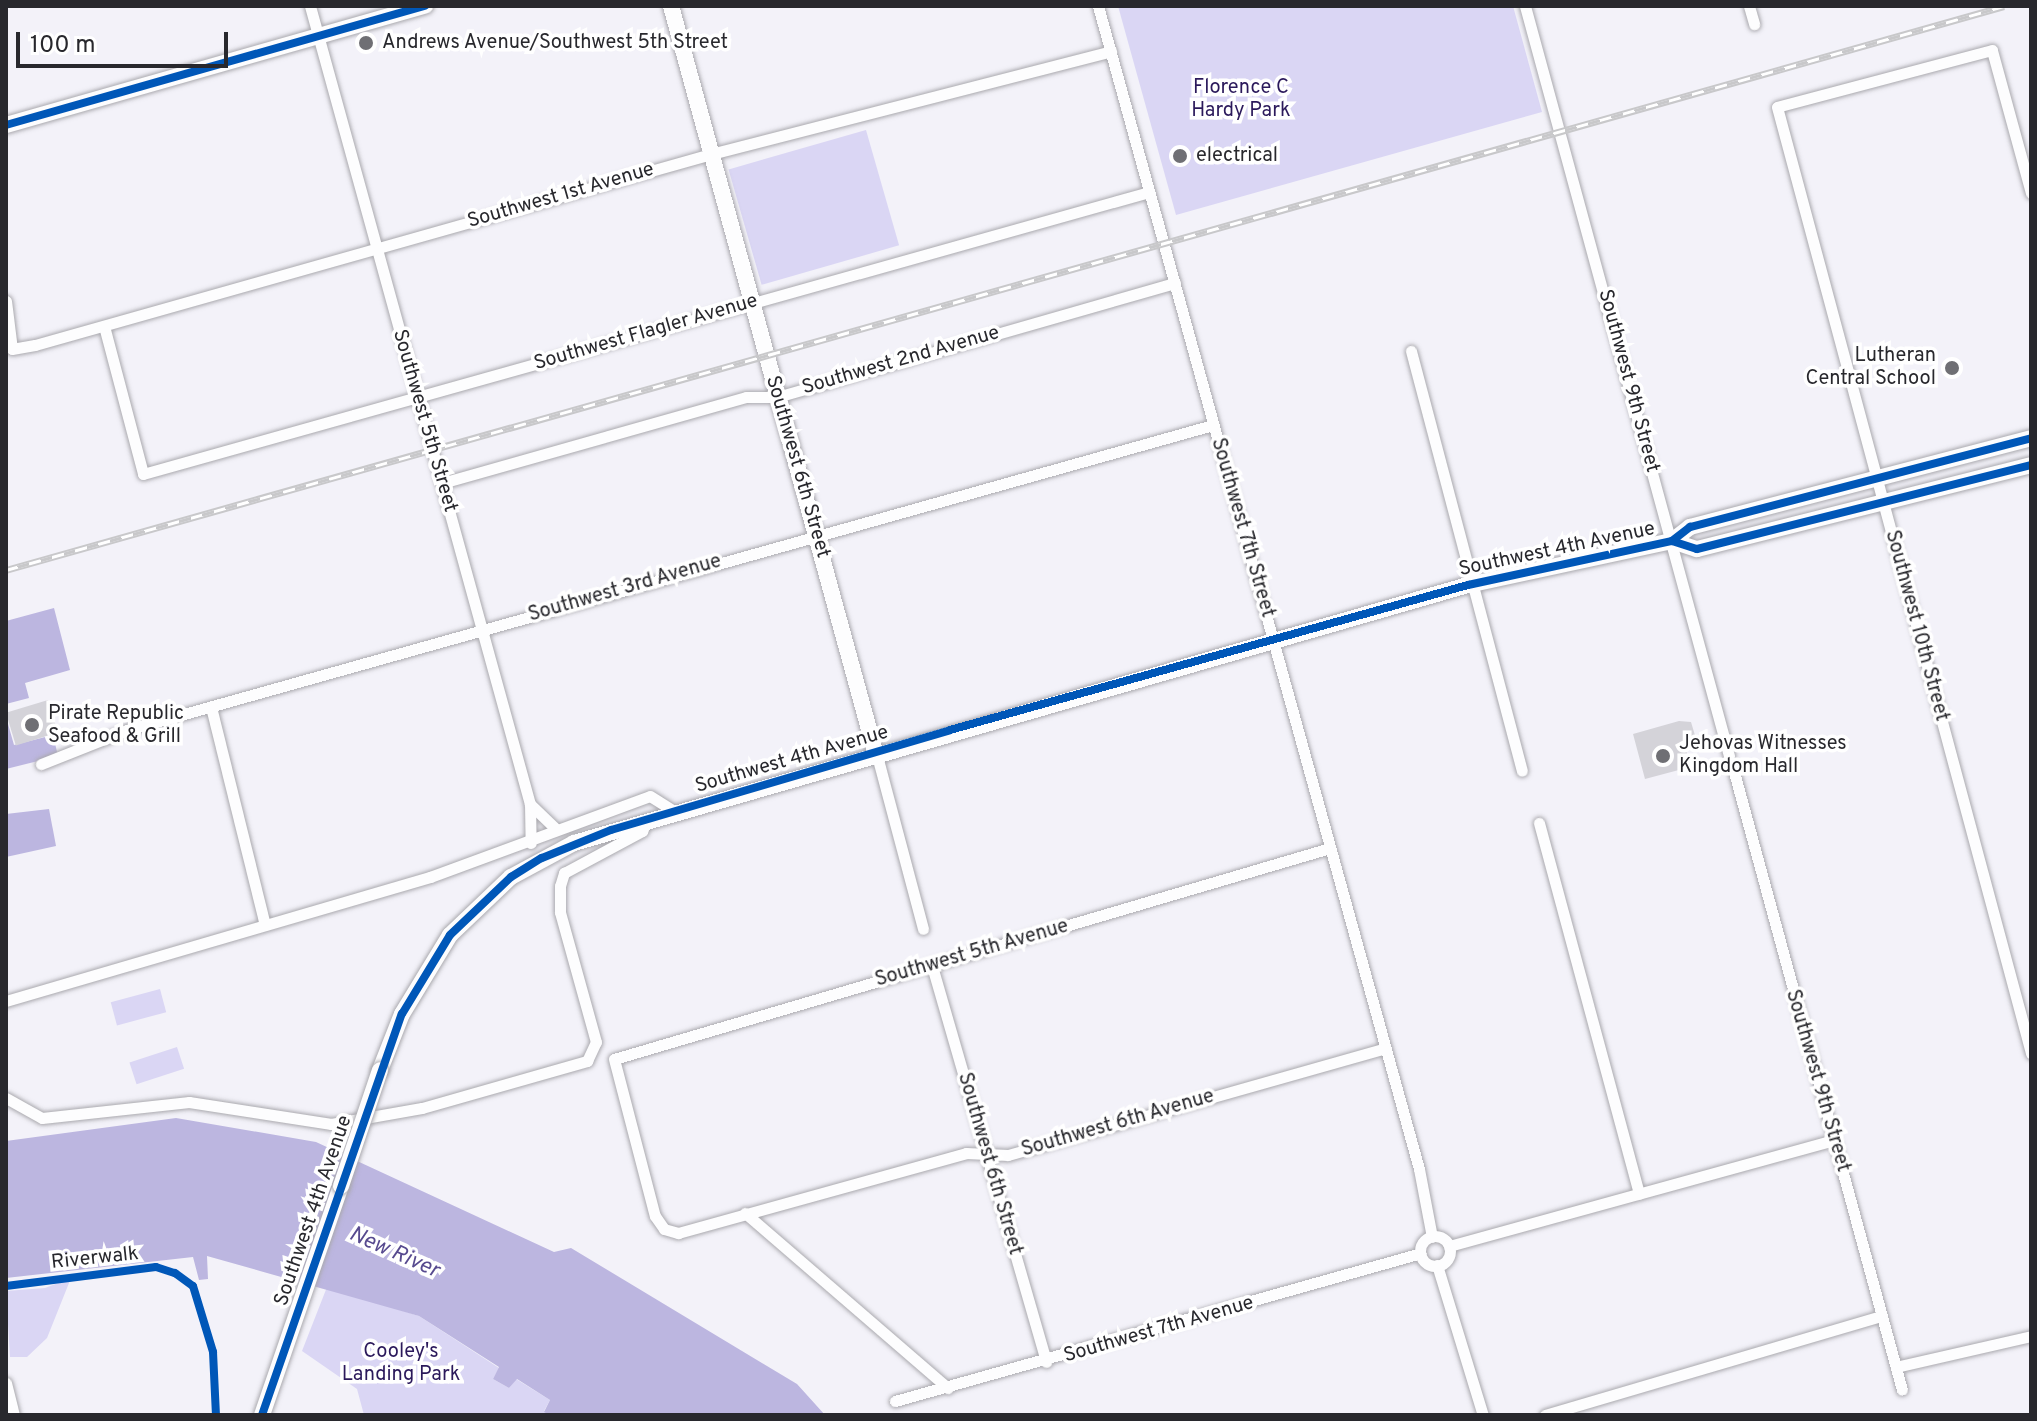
<!DOCTYPE html>
<style>
body{margin:0}
#map{position:relative;width:2037px;height:1421px;overflow:hidden;background:#f3f2f9;font-family:Overpass,sans-serif}
div>[style]{position:absolute}
.green>*{inset:0;background:#dad6f4;transform-origin:0 0}
.water>*{inset:0;background:#bcb6e0}
.building>*{inset:0;background:#d4d3d9;transform-origin:0 0}
.roads{filter:drop-shadow(0 0 2px #aaa9ae) drop-shadow(0 0 2px #aaa9ae)}
.street>*{height:11px;margin:-5.5px;padding:0 5.5px;transform-origin:5.5px;border-radius:5.5px;background:#fdfdfe}
.street>.ring{margin:-5.5px;padding:0;box-sizing:content-box;background:none;border:11px solid #fdfdfe;border-radius:50%}
.secondary>*{height:16px;margin:-8px;padding:0 8px;transform-origin:8px;border-radius:8px;background:#fdfdfe}
.rail>*{height:7px;margin-top:-3.5px;transform-origin:0;background:repeating-linear-gradient(90deg,#fff 0 12px,#c8c8ca 0 24px);box-sizing:border-box;border-block:2px solid #c8c8ca}
.bridges{filter:drop-shadow(0 0 2px #aaa9ae) drop-shadow(0 0 2px #aaa9ae)}
.secondary-bridge>*{height:16px;margin:-8px;padding:0 8px;transform-origin:8px;border-radius:8px;background:#fdfdfe}
.cycleway>*{height:8px;margin:-4px;padding:0 4px;transform-origin:4px;border-radius:4px;background:#0057b8}
.dots>*{width:22px;height:22px;translate:-50% -50%;box-sizing:border-box;border:4px solid #fff;border-radius:50%}
span{translate:-50% -50%;white-space:nowrap;text-align:center;line-height:1.15;-webkit-text-stroke:7px #fff;paint-order:stroke}
.poi-label{font-size:20px;color:#28282d}
.left{translate:0 -50%;text-align:left}
.right{translate:-100% -50%;text-align:right}
.park-label{font-size:20px;color:#2b195b}
.street-label{font-size:20px;color:#28282d}
.water-label{font-size:22px;color:#574a8f;font-style:italic}
.frame{position:absolute;inset:0;border:8px solid #28282d;pointer-events:none}
.scale{position:absolute;left:16px;top:32px;width:212px;height:36px;box-sizing:border-box;border:4px solid #28282d;border-top:0;padding-left:10px;font-size:24px;line-height:28px;white-space:nowrap;color:#28282d;-webkit-text-stroke:6px #fff;paint-order:stroke}
</style>
<div id="map">
<div class="green">
<i style="clip-path:polygon(1118px 6px,1513px 6px,1542px 112px,1176px 215px)"></i>
<i style="left:866px;top:130px;width:120px;height:143px;rotate:74deg"></i>
<i style="left:160px;top:989px;width:24px;height:51px;rotate:75deg"></i>
<i style="left:177px;top:1047px;width:23px;height:50px;rotate:72deg"></i>
<i style="clip-path:polygon(71px 1278px,47px 1338px,27px 1357px,10px 1357px,6px 1291px,45px 1288px)"></i>
<i style="clip-path:polygon(327px 1287px,419px 1316px,499px 1368px,493px 1379px,509px 1388px,516px 1379px,550px 1400px,544px 1411px,550px 1415px,364px 1415px,357px 1389px,302px 1351px)"></i>
</div>
<div class="water">
<i style="clip-path:polygon(54px 608px,70px 670px,25px 683px,29px 698px,6px 704px,6px 621px)"></i>
<i style="clip-path:polygon(6px 717px,14px 745px,53px 735px,58px 756px,6px 769px)"></i>
<i style="clip-path:polygon(49px 809px,56px 846px,6px 857px,6px 814px)"></i>
<i style="clip-path:polygon(176px 1118px,316px 1142px,554px 1252px,571px 1248px,797px 1384px,825px 1415px,550px 1415px,544px 1412px,550px 1400px,517px 1379px,509px 1388px,493px 1379px,499px 1367px,419px 1316px,207px 1256px,208px 1279px,199px 1280px,193px 1257px,6px 1278px,6px 1141px)"></i>
</div>
<div class="building">
<i style="left:48px;top:700px;width:34px;height:44px;rotate:73deg"></i>
<i style="clip-path:polygon(1679px 721px,1691px 722px,1697px 742px,1685px 745px,1690px 767px,1645px 779px,1633px 734px)"></i>
</div>
<div class="roads">
<div class="street">
<i style="left:310px;top:6px;width:828px;rotate:74.59deg"></i>
<i style="left:530px;top:804px;width:39px;rotate:89deg"></i>
<i style="left:1098px;top:6px;width:1206px;rotate:74.57deg"></i>
<i style="left:1419px;top:1169px;width:69px;rotate:79.2deg"></i>
<i style="left:1525px;top:6px;width:777px;rotate:74.78deg"></i>
<i style="left:1749px;top:6px;width:19px;rotate:74deg"></i>
<i style="left:2031px;top:193px;width:148px;rotate:-105.3deg"></i>
<i style="left:1992px;top:50px;width:222px;rotate:165.2deg"></i>
<i style="left:1777px;top:107px;width:980px;rotate:74.97deg"></i>
<i style="left:6px;top:301px;width:48px;rotate:82.9deg"></i>
<i style="left:12px;top:349px;width:23px;rotate:-10deg"></i>
<i style="left:35px;top:345px;width:702px;rotate:-15.78deg"></i>
<i style="left:711px;top:154px;width:413px;rotate:-14.4deg"></i>
<i style="left:104px;top:326px;width:153px;rotate:75.2deg"></i>
<i style="left:143px;top:474px;width:1045px;rotate:-15.66deg"></i>
<i style="left:1411px;top:351px;width:434px;rotate:75.2deg"></i>
<i style="left:442px;top:483px;width:316px;rotate:-15.8deg"></i>
<i style="left:746px;top:397px;width:31px"></i>
<i style="left:777px;top:397px;width:414px;rotate:-16deg"></i>
<i style="left:211px;top:707px;width:220px;rotate:76.1deg"></i>
<i style="left:876px;top:752px;width:183px;rotate:75.1deg"></i>
<i style="left:41px;top:764px;width:92px;rotate:-21.6deg"></i>
<i style="left:127px;top:730px;width:1128px;rotate:-15.69deg"></i>
<i style="left:1734px;top:772px;width:640px;rotate:74.79deg"></i>
<i style="left:530px;top:804px;width:36px;rotate:44deg"></i>
<i style="left:1539px;top:823px;width:384px;rotate:74.9deg"></i>
<i style="left:1330px;top:848px;width:746px;rotate:163.58deg"></i>
<i style="left:614px;top:1059px;width:162px;rotate:75.4deg"></i>
<i style="left:655px;top:1216px;width:16px;rotate:55deg"></i>
<i style="left:664px;top:1229px;width:15px;rotate:16deg"></i>
<i style="left:678px;top:1233px;width:299px;rotate:-15.5deg"></i>
<i style="left:966px;top:1153px;width:42px;rotate:2.7deg"></i>
<i style="left:1008px;top:1155px;width:392px;rotate:-15.8deg"></i>
<i style="left:932px;top:966px;width:412px;rotate:73.9deg"></i>
<i style="left:6px;top:1001px;width:442px;rotate:-16.3deg"></i>
<i style="left:430px;top:877px;width:234px;rotate:-20.2deg"></i>
<i style="left:650px;top:796px;width:28px;rotate:32deg"></i>
<i style="left:6px;top:1098px;width:41px;rotate:29.1deg"></i>
<i style="left:42px;top:1118px;width:148px;rotate:-6.2deg"></i>
<i style="left:189px;top:1102px;width:144px;rotate:8.8deg"></i>
<i style="left:331px;top:1124px;width:92px;rotate:-10deg"></i>
<i style="left:422px;top:1108px;width:172px;rotate:-15.9deg"></i>
<i style="left:587px;top:1061px;width:21px;rotate:-65deg"></i>
<i style="left:596px;top:1042px;width:135px;rotate:-105.5deg"></i>
<i style="left:560px;top:912px;width:26px;rotate:-90deg"></i>
<i style="left:560px;top:886px;width:14px;rotate:-73deg"></i>
<i style="left:564px;top:873px;width:89px;rotate:-28.3deg"></i>
<i style="left:642px;top:831px;width:10px;rotate:-66deg"></i>
<i style="left:745px;top:1213px;width:268px;rotate:40.8deg"></i>
<i class="ring" style="left:1420px;top:1236px;width:19px;height:19px"></i>
<i style="left:1449px;top:1246px;width:398px;rotate:-15.4deg"></i>
<i style="left:1437px;top:1265px;width:157px;rotate:73deg"></i>
<i style="left:1896px;top:1367px;width:139px;rotate:-12.9deg"></i>
<i style="left:6px;top:1383px;width:33px;rotate:76deg"></i>
<i style="left:895px;top:1401px;width:546px;rotate:-15.71deg"></i>
<i style="left:1545px;top:1415px;width:351px;rotate:-16.4deg"></i>
</div>
<div class="secondary">
<i style="left:671px;top:6px;width:772px;rotate:74.69deg"></i>
<i style="left:6px;top:125px;width:436px;rotate:-15.9deg"></i>
<i style="left:1672px;top:541px;width:26px;rotate:18deg"></i>
<i style="left:1697px;top:549px;width:344px;rotate:-14.1deg"></i>
<i style="left:380px;top:1070px;width:60px;rotate:-68.6deg"></i>
<i style="left:402px;top:1014px;width:92px;rotate:-58.7deg"></i>
<i style="left:450px;top:935px;width:84px;rotate:-43.6deg"></i>
<i style="left:511px;top:877px;width:72px;rotate:-28.4deg"></i>
<i style="left:574px;top:843px;width:930px;rotate:-16.1deg"></i>
<i style="left:1468px;top:585px;width:209px;rotate:-12.2deg"></i>
<i style="left:1672px;top:541px;width:23px;rotate:-38deg"></i>
<i style="left:1690px;top:527px;width:352px;rotate:-14.6deg"></i>
<i style="left:262px;top:1415px;width:242px;rotate:-71deg"></i>
</div>
</div>
<div class="rail">
<i style="left:6px;top:570px;width:2076px;rotate:-15.76deg"></i>
</div>
<div class="bridges">
<div class="secondary-bridge">
<i style="left:341px;top:1186px;width:122px;rotate:-71.4deg"></i>
</div>
</div>
<div class="cycleway">
<i style="left:6px;top:125px;width:436px;rotate:-15.9deg"></i>
<i style="left:1672px;top:541px;width:26px;rotate:18deg"></i>
<i style="left:1697px;top:549px;width:344px;rotate:-14.1deg"></i>
<i style="left:6px;top:1286px;width:151px;rotate:-7.2deg"></i>
<i style="left:156px;top:1267px;width:20px;rotate:18deg"></i>
<i style="left:175px;top:1273px;width:22px;rotate:36deg"></i>
<i style="left:193px;top:1286px;width:69px;rotate:73.1deg"></i>
<i style="left:213px;top:1352px;width:63px;rotate:87.3deg"></i>
<i style="left:262px;top:1415px;width:425px;rotate:-70.8deg"></i>
<i style="left:402px;top:1014px;width:92px;rotate:-58.7deg"></i>
<i style="left:450px;top:935px;width:84px;rotate:-43.6deg"></i>
<i style="left:511px;top:877px;width:36px;rotate:-32deg"></i>
<i style="left:542px;top:858px;width:74px;rotate:-22.1deg"></i>
<i style="left:611px;top:830px;width:353px;rotate:-16.4deg"></i>
<i style="left:950px;top:730px;width:538px;rotate:-15.64deg"></i>
<i style="left:1468px;top:585px;width:209px;rotate:-12.2deg"></i>
<i style="left:1672px;top:541px;width:23px;rotate:-38deg"></i>
<i style="left:1690px;top:527px;width:352px;rotate:-14.6deg"></i>
</div>
<div class="dots">
<i style="left:366px;top:43px;background:#6f6f74"></i>
<i style="left:1180px;top:156px;background:#6f6f74"></i>
<i style="left:1952px;top:368px;background:#6f6f74"></i>
<i style="left:32px;top:725px;background:#6f6f74"></i>
<i style="left:1663px;top:756px;background:#6f6f74"></i>
</div>
<div class="poi-label">
<span class="left" style="left:382px;top:43px">Andrews Avenue/Southwest 5th Street</span>
<span class="left" style="left:1196px;top:156px">electrical</span>
<span class="right" style="left:1936px;top:368px">Lutheran<br>Central School</span>
<span class="left" style="left:48px;top:726px">Pirate Republic<br>Seafood &amp; Grill</span>
<span class="left" style="left:1679px;top:756px">Jehovas Witnesses<br>Kingdom Hall</span>
</div>
<div class="park-label">
<span style="left:1241px;top:100px">Florence C<br>Hardy Park</span>
<span style="left:401px;top:1364px">Cooley's<br>Landing Park</span>
</div>
<div class="street-label">
<span style="left:561px;top:196px;rotate:-16deg">Southwest 1st Avenue</span>
<span style="left:646px;top:333px;rotate:-16deg">Southwest Flagler Avenue</span>
<span style="left:901px;top:361px;rotate:-16deg">Southwest 2nd Avenue</span>
<span style="left:1628px;top:381px;rotate:75deg">Southwest 9th Street</span>
<span style="left:424px;top:421px;rotate:74deg">Southwest 5th Street</span>
<span style="left:797px;top:467px;rotate:74deg">Southwest 6th Street</span>
<span style="left:1242px;top:528px;rotate:74deg">Southwest 7th Street</span>
<span style="left:1557px;top:550px;rotate:-12deg">Southwest 4th Avenue</span>
<span style="left:625px;top:589px;rotate:-16deg">Southwest 3rd Avenue</span>
<span style="left:1916px;top:626px;rotate:75deg">Southwest 10th Street</span>
<span style="left:792px;top:760px;rotate:-16deg">Southwest 4th Avenue</span>
<span style="left:972px;top:954px;rotate:-16deg">Southwest 5th Avenue</span>
<span style="left:1817px;top:1081px;rotate:74deg">Southwest 9th Street</span>
<span style="left:1118px;top:1124px;rotate:-16deg">Southwest 6th Avenue</span>
<span style="left:989px;top:1164px;rotate:74deg">Southwest 6th Street</span>
<span style="left:314px;top:1211px;rotate:-71deg">Southwest 4th Avenue</span>
<span style="left:95px;top:1259px;rotate:-6deg">Riverwalk</span>
<span style="left:1159px;top:1330px;rotate:-16deg">Southwest 7th Avenue</span>
</div>
<div class="water-label">
<span style="left:394px;top:1253px;rotate:24deg">New River</span>
</div>
<div class="frame"></div>
<div class="scale">100 m</div>
</div>
